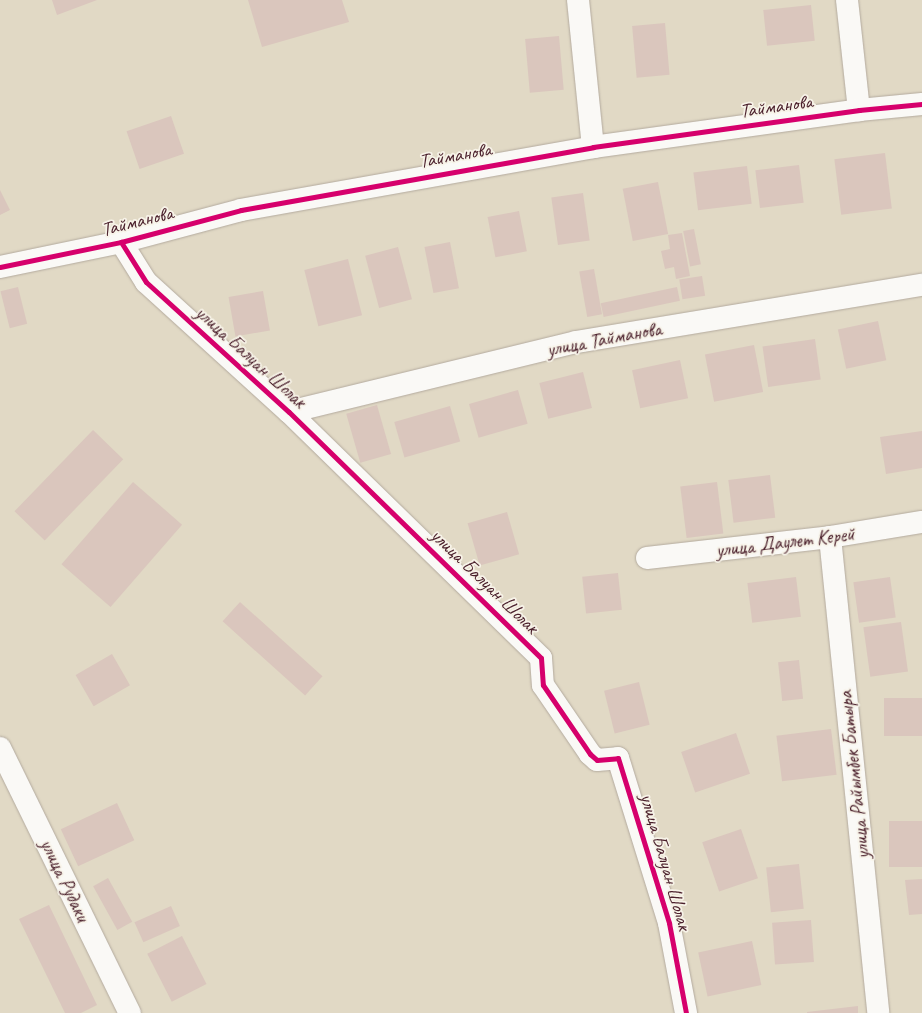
<!DOCTYPE html>
<meta charset="utf-8">
<style>
body{margin:0}
#map{position:relative;width:922px;height:1013px;overflow:hidden;background:#e1d9c5;font-family:Caveat,sans-serif}
div>[style]{position:absolute}
.building>*{inset:0;background:#dac6bd;transform-origin:0 0}
.roads{filter:drop-shadow(0 0 1px #b3aa9e) drop-shadow(0 0 1px #b3aa9e)}
.minor>*{height:22px;margin:-11px;padding:0 11px;transform-origin:11px;border-radius:11px;background:#faf9f6}
.cycleway>*{height:5px;margin:-2.5px;padding:0 2.5px;transform-origin:2.5px;border-radius:2.5px;background:#d6006c}
span{translate:-50% -50%;white-space:nowrap;text-align:center;line-height:1.15;-webkit-text-stroke:3.5px #f7f3e8;paint-order:stroke}
.street-label{font-size:20px;color:#4a1f2b}
</style>
<div id="map">
<div class="building">
<i style="clip-path:polygon(52px 0,97px 0,57px 15px)"></i>
<i style="clip-path:polygon(248px 0,342px 0,349px 22px,262px 47px)"></i>
<i style="left:811px;top:5px;width:36px;height:48px;rotate:84deg"></i>
<i style="left:665px;top:23px;width:52px;height:33px;rotate:85deg"></i>
<i style="left:559px;top:36px;width:54px;height:34px;rotate:85deg"></i>
<i style="left:171px;top:116px;width:40px;height:47px;rotate:71deg"></i>
<i style="left:885px;top:153px;width:56px;height:51px;rotate:83deg"></i>
<i style="left:799px;top:165px;width:38px;height:44px;rotate:83deg"></i>
<i style="left:747px;top:166px;width:38px;height:54px;rotate:83deg"></i>
<i style="left:658px;top:182px;width:53px;height:36px;rotate:79deg"></i>
<i style="clip-path:polygon(0 190px,10px 210px,0 215px)"></i>
<i style="left:583px;top:193px;width:48px;height:32px;rotate:82deg"></i>
<i style="left:519px;top:211px;width:41px;height:32px;rotate:79deg"></i>
<i style="left:694px;top:229px;width:36px;height:11px;rotate:79deg"></i>
<i style="clip-path:polygon(682px 233px,690px 276px,676px 279px,674px 267px,665px 269px,661px 251px,670px 249px,668px 235px)"></i>
<i style="left:450px;top:242px;width:47px;height:26px;rotate:79deg"></i>
<i style="left:398px;top:247px;width:54px;height:34px;rotate:75deg"></i>
<i style="left:348px;top:259px;width:58px;height:45px;rotate:76deg"></i>
<i style="left:594px;top:269px;width:46px;height:15px;rotate:80deg"></i>
<i style="left:702px;top:276px;width:20px;height:23px;rotate:81deg"></i>
<i style="left:18px;top:287px;width:38px;height:18px;rotate:76deg"></i>
<i style="left:677px;top:287px;width:14px;height:78px;rotate:78deg"></i>
<i style="left:263px;top:291px;width:40px;height:35px;rotate:80deg"></i>
<i style="left:878px;top:321px;width:40px;height:41px;rotate:78deg"></i>
<i style="left:815px;top:339px;width:41px;height:53px;rotate:82deg"></i>
<i style="left:754px;top:345px;width:48px;height:50px;rotate:79deg"></i>
<i style="left:680px;top:360px;width:39px;height:49px;rotate:78deg"></i>
<i style="left:583px;top:372px;width:37px;height:45px;rotate:76deg"></i>
<i style="left:518px;top:390px;width:35px;height:51px;rotate:74deg"></i>
<i style="left:377px;top:405px;width:51px;height:32px;rotate:74deg"></i>
<i style="left:450px;top:406px;width:37px;height:58px;rotate:74deg"></i>
<i style="left:93px;top:430px;width:42px;height:113px;rotate:44deg"></i>
<i style="clip-path:polygon(922px 431px,922px 468px,886px 474px,880px 437px)"></i>
<i style="left:770px;top:475px;width:43px;height:42px;rotate:83deg"></i>
<i style="left:133px;top:482px;width:65px;height:109px;rotate:41deg"></i>
<i style="left:717px;top:482px;width:52px;height:37px;rotate:83deg"></i>
<i style="left:507px;top:512px;width:44px;height:41px;rotate:74deg"></i>
<i style="left:618px;top:573px;width:37px;height:36px;rotate:84deg"></i>
<i style="left:796px;top:577px;width:40px;height:49px;rotate:83deg"></i>
<i style="left:890px;top:577px;width:41px;height:37px;rotate:82deg"></i>
<i style="left:240px;top:602px;width:111px;height:26px;rotate:42deg"></i>
<i style="left:901px;top:622px;width:50px;height:38px;rotate:82deg"></i>
<i style="left:112px;top:654px;width:36px;height:42px;rotate:60deg"></i>
<i style="left:799px;top:660px;width:39px;height:21px;rotate:84deg"></i>
<i style="left:639px;top:682px;width:44px;height:36px;rotate:76deg"></i>
<i style="left:922px;top:698px;width:38px;height:38px;rotate:90deg"></i>
<i style="left:831px;top:729px;width:46px;height:55px;rotate:83deg"></i>
<i style="left:736px;top:733px;width:43px;height:58px;rotate:71deg"></i>
<i style="left:117px;top:803px;width:41px;height:62px;rotate:65deg"></i>
<i style="left:922px;top:821px;width:46px;height:33px;rotate:90deg"></i>
<i style="left:741px;top:829px;width:52px;height:41px;rotate:71deg"></i>
<i style="left:799px;top:864px;width:45px;height:33px;rotate:84deg"></i>
<i style="left:108px;top:878px;width:50px;height:17px;rotate:61deg"></i>
<i style="clip-path:polygon(922px 879px,922px 914px,909px 915px,905px 880px)"></i>
<i style="clip-path:polygon(49px 905px,97px 1005px,81px 1013px,65px 1013px,19px 919px)"></i>
<i style="left:171px;top:906px;width:22px;height:40px;rotate:66deg"></i>
<i style="left:811px;top:920px;width:42px;height:39px;rotate:86deg"></i>
<i style="left:182px;top:936px;width:54px;height:39px;rotate:63deg"></i>
<i style="left:752px;top:941px;width:45px;height:55px;rotate:78deg"></i>
<i style="clip-path:polygon(858px 1006px,858px 1013px,807px 1013px,807px 1012px)"></i>
</div>
<div class="roads">
<div class="minor">
<i style="left:578px;top:0;width:148px;rotate:84.2deg"></i>
<i style="left:847px;top:0;width:111px;rotate:83.8deg"></i>
<i style="left:121px;top:242px;width:47px;rotate:58deg"></i>
<i style="left:146px;top:282px;width:193px;rotate:42.3deg"></i>
<i style="left:289px;top:412px;width:352px;rotate:44.3deg"></i>
<i style="left:541px;top:658px;width:27px;rotate:86deg"></i>
<i style="left:543px;top:685px;width:83px;rotate:55.7deg"></i>
<i style="left:590px;top:754px;width:9px;rotate:41deg"></i>
<i style="left:597px;top:760px;width:21px;rotate:-5deg"></i>
<i style="left:618px;top:758px;width:173px;rotate:72.8deg"></i>
<i style="left:669px;top:923px;width:92px;rotate:79.3deg"></i>
<i style="left:0;top:267px;width:124px;rotate:-11.7deg"></i>
<i style="left:121px;top:242px;width:124px;rotate:-14.9deg"></i>
<i style="left:241px;top:210px;width:358px;rotate:-10.1deg"></i>
<i style="left:593px;top:147px;width:269px;rotate:-7.9deg"></i>
<i style="left:859px;top:110px;width:63px;rotate:-5.4deg"></i>
<i style="left:289px;top:412px;width:295px;rotate:-13.7deg"></i>
<i style="left:576px;top:342px;width:351px;rotate:-9.4deg"></i>
<i style="left:830px;top:537px;width:478px;rotate:84.2deg"></i>
<i style="left:647px;top:558px;width:184px;rotate:-6.5deg"></i>
<i style="left:830px;top:537px;width:93px;rotate:-9.3deg"></i>
<i style="left:0;top:748px;width:295px;rotate:63.9deg"></i>
</div>
</div>
<div class="cycleway">
<i style="left:121px;top:242px;width:47px;rotate:58deg"></i>
<i style="left:146px;top:282px;width:193px;rotate:42.3deg"></i>
<i style="left:289px;top:412px;width:352px;rotate:44.3deg"></i>
<i style="left:541px;top:658px;width:27px;rotate:86deg"></i>
<i style="left:543px;top:685px;width:83px;rotate:55.7deg"></i>
<i style="left:590px;top:754px;width:9px;rotate:41deg"></i>
<i style="left:597px;top:760px;width:21px;rotate:-5deg"></i>
<i style="left:618px;top:758px;width:173px;rotate:72.8deg"></i>
<i style="left:669px;top:923px;width:92px;rotate:79.3deg"></i>
<i style="left:0;top:267px;width:124px;rotate:-11.7deg"></i>
<i style="left:121px;top:242px;width:124px;rotate:-14.9deg"></i>
<i style="left:241px;top:210px;width:358px;rotate:-10.1deg"></i>
<i style="left:593px;top:147px;width:269px;rotate:-7.9deg"></i>
<i style="left:859px;top:110px;width:63px;rotate:-5.4deg"></i>
</div>
<div class="street-label">
<span style="left:776px;top:106px;rotate:-8deg">Тайманова</span>
<span style="left:455px;top:155px;rotate:-10deg">Тайманова</span>
<span style="left:137px;top:221px;rotate:-14deg">Тайманова</span>
<span style="left:604px;top:339px;rotate:-11deg">улица Тайманова</span>
<span style="left:251px;top:357px;rotate:42deg">улица Балуан Шолак</span>
<span style="left:785px;top:542px;rotate:-7deg">улица Даулет Керей</span>
<span style="left:485px;top:581px;rotate:44deg">улица Балуан Шолак</span>
<span style="left:854px;top:775px;rotate:-96deg">улица Райымбек Батыра</span>
<span style="left:666px;top:862px;rotate:74deg">улица Балуан Шолак</span>
<span style="left:65px;top:880px;rotate:64deg">улица Рудаки</span>
</div>
</div>
